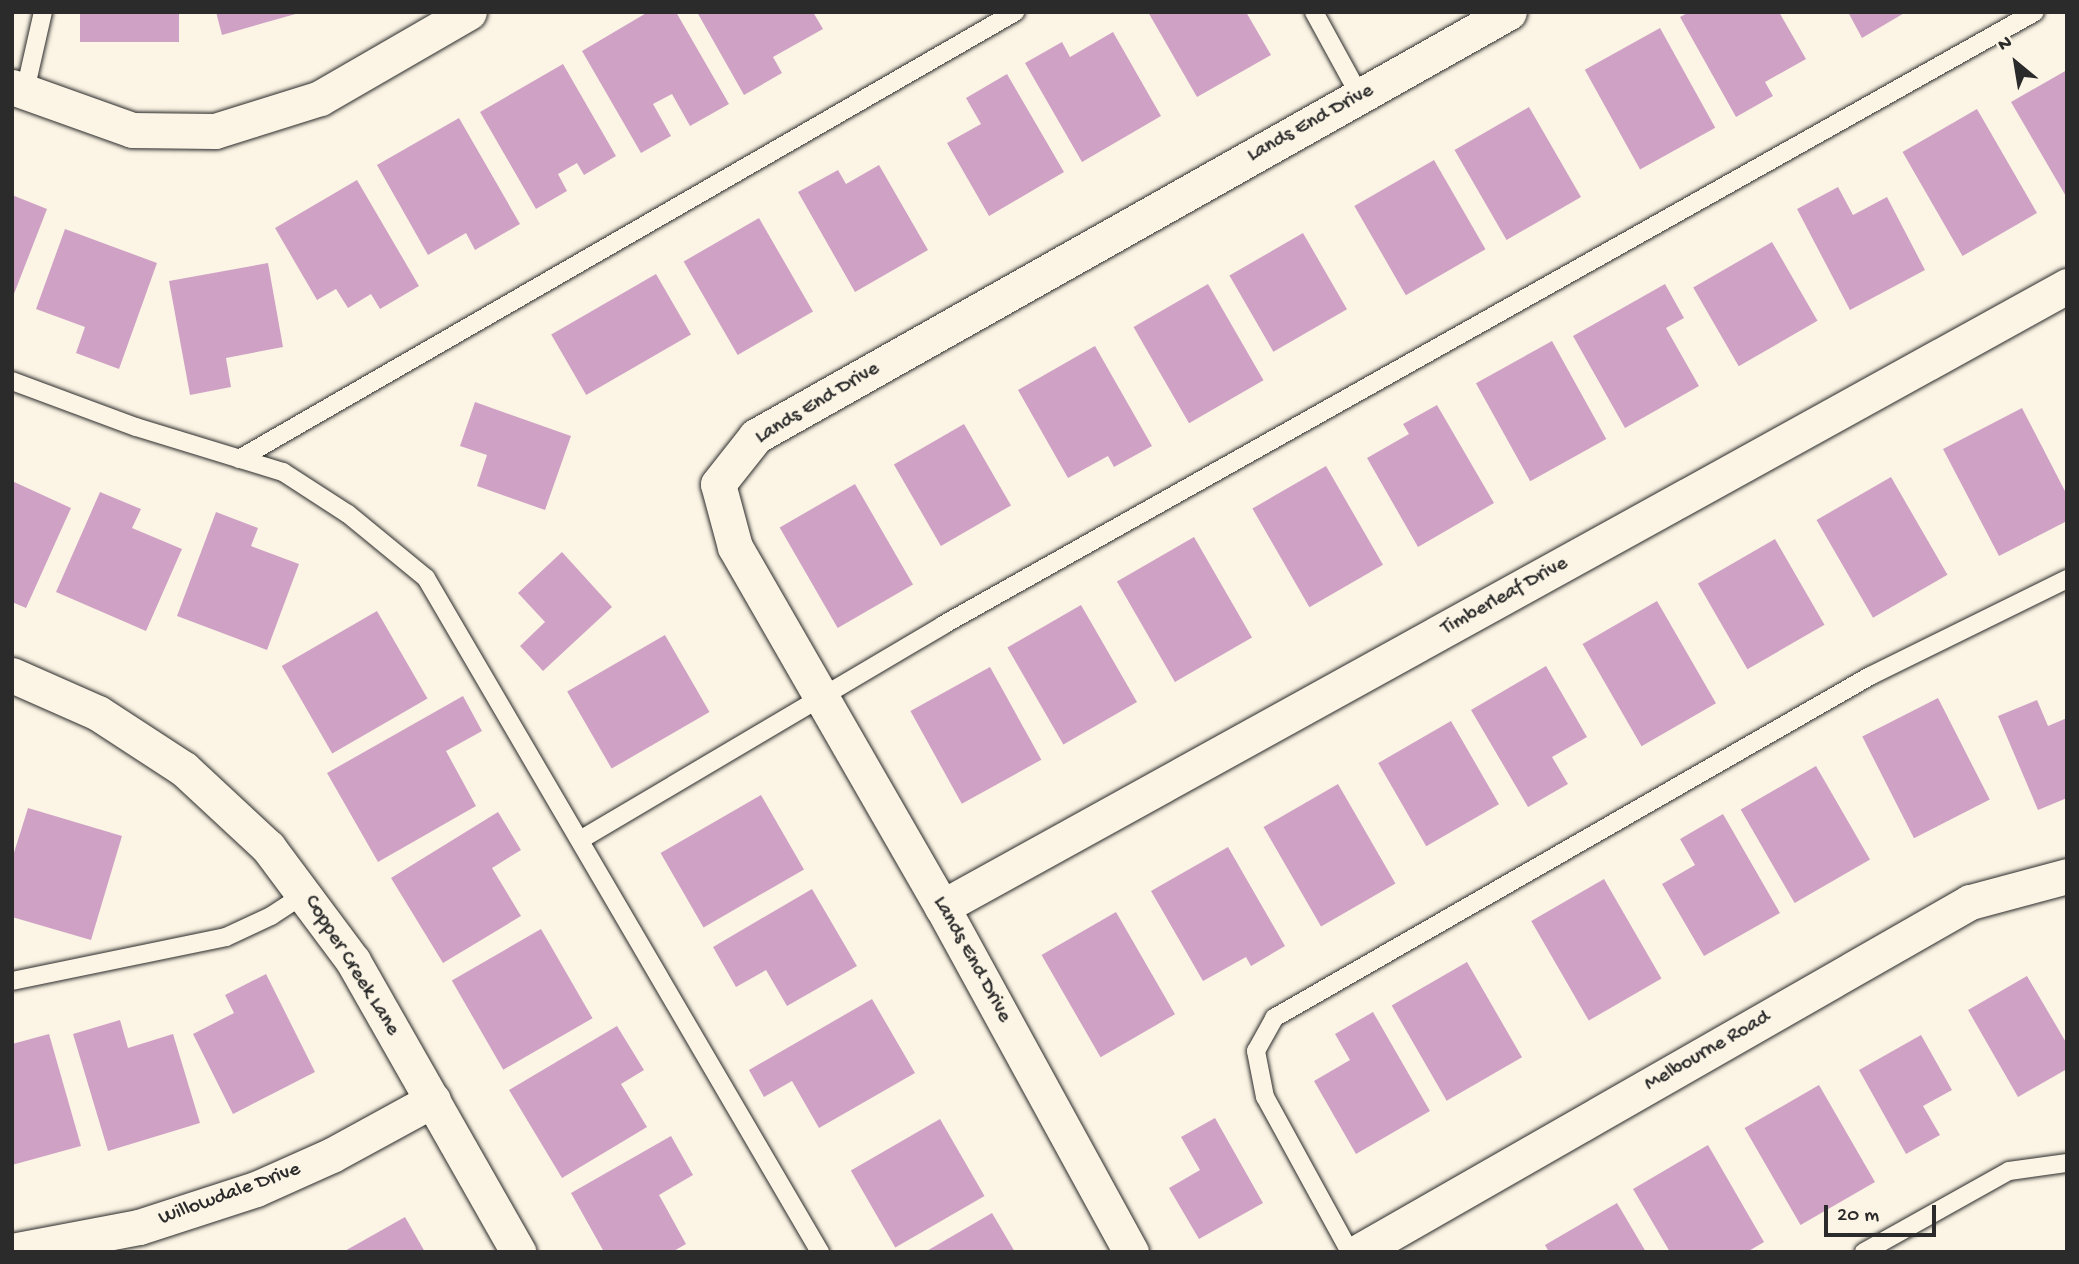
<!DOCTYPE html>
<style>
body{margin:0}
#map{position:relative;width:2079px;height:1264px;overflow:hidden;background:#fcf5e5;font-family:"Gochi Hand",sans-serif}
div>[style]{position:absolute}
.building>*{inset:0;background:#cfa2c5;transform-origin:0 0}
.roads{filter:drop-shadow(0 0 2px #2b2b2b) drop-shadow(0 0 2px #2b2b2b)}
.lane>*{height:18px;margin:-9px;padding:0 9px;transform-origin:9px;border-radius:9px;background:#fcf5e5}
.street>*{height:35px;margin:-17.5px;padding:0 17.5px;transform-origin:17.5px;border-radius:17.5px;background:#fcf5e5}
span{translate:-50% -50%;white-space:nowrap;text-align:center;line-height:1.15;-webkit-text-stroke:5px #fcf5e5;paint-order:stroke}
.street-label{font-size:21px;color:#2b2b2b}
.frame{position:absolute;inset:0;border:14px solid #2b2b2b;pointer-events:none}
.north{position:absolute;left:1981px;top:28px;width:70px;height:70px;-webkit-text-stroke:5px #fcf5e5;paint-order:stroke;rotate:330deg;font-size:19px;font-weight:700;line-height:28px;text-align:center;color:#2b2b2b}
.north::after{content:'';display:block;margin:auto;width:24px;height:32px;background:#2b2b2b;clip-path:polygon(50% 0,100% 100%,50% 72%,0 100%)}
.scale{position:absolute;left:1824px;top:1205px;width:112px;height:32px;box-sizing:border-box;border:4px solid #2b2b2b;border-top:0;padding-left:9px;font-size:21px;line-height:24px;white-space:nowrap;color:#2b2b2b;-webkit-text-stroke:5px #fcf5e5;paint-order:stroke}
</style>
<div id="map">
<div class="building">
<i style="left:80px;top:12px;width:99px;height:30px"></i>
<i style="clip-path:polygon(216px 12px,299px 12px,299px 13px,222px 35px)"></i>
<i style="clip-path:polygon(648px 12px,676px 12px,729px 104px,690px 126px,672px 94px,653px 104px,671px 136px,641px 153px,582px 51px)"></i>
<i style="clip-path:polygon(697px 12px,813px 12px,823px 29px,773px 57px,782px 73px,744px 95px)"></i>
<i style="clip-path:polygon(1148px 12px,1246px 12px,1271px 55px,1197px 97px)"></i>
<i style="clip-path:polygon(1689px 12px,1779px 12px,1806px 59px,1765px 82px,1773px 96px,1736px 117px,1680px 17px)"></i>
<i style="clip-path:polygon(1848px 12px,1906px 12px,1862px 38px)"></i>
<i style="left:1660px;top:28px;width:114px;height:86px;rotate:61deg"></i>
<i style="clip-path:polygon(1113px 32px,1161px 116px,1082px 162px,1025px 63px,1062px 42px,1070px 57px)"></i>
<i style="clip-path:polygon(563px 64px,616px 156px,584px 175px,577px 163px,558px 174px,567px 191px,536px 209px,480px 112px)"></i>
<i style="clip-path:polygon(2067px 70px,2067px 198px,2011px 102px)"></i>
<i style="clip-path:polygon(1007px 74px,1064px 172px,989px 216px,947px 143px,981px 124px,966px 98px)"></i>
<i style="left:1529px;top:107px;width:104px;height:86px;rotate:60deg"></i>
<i style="left:1977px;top:109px;width:120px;height:86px;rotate:60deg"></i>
<i style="clip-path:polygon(459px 118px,520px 224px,475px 250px,466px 233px,428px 255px,377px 165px)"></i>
<i style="left:1434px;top:160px;width:103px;height:92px;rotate:60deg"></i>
<i style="clip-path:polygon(879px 165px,928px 250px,855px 292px,798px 192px,838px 170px,846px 184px)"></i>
<i style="clip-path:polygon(357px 180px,419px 286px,380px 309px,371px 294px,348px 308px,336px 289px,317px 300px,275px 228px)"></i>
<i style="clip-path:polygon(1838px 187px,1853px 215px,1887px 197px,1925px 270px,1850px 310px,1797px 209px)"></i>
<i style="clip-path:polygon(12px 195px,47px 209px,12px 299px)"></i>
<i style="left:759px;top:218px;width:108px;height:87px;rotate:60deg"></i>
<i style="clip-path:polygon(65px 229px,157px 263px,119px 369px,76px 353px,85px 327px,36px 309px)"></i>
<i style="left:1303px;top:233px;width:88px;height:85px;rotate:60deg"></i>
<i style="left:1772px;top:242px;width:91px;height:91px;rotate:60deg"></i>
<i style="clip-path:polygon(268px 263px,283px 347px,226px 358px,231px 387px,190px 395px,169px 281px)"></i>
<i style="left:656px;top:274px;width:70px;height:121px;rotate:60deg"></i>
<i style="left:1208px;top:284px;width:111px;height:86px;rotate:60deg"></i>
<i style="clip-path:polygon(1665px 284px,1684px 318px,1666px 328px,1699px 386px,1625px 428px,1573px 336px)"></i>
<i style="left:1552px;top:341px;width:112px;height:87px;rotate:61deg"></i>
<i style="clip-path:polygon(1095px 346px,1152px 446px,1114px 467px,1108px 456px,1068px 478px,1018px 390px)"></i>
<i style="clip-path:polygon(475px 402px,571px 436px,545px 510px,477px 486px,487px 455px,460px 446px)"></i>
<i style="clip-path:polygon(1437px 405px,1494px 503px,1418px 547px,1367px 458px,1409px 434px,1403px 424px)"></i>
<i style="clip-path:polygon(2022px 408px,2067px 495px,2067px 521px,1999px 556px,1943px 449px)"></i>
<i style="left:964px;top:424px;width:94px;height:81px;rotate:60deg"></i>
<i style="left:1326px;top:466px;width:114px;height:85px;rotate:60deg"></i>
<i style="left:1891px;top:477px;width:113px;height:86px;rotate:60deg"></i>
<i style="clip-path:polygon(12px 481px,71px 508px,26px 608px,12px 602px)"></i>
<i style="left:855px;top:484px;width:116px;height:87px;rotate:60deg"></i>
<i style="clip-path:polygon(100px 492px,141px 509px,132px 528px,182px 549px,146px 631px,56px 592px)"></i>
<i style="clip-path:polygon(216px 512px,258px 528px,251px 546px,299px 564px,267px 650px,177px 616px)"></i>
<i style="left:1194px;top:537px;width:116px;height:89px;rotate:60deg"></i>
<i style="left:1775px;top:539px;width:99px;height:89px;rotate:60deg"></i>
<i style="clip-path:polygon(562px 552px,612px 607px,543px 671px,520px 646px,545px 622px,518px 593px)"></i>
<i style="left:1657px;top:601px;width:118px;height:86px;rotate:60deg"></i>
<i style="left:1081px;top:605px;width:112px;height:85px;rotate:60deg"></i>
<i style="left:377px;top:611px;width:101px;height:110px;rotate:60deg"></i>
<i style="left:665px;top:635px;width:89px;height:113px;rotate:60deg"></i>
<i style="clip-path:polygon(1546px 666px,1587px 737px,1552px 757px,1568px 784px,1528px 807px,1471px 710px)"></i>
<i style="left:990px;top:667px;width:106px;height:91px;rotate:61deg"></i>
<i style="clip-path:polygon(463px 696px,482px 731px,446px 751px,476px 806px,378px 862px,327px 773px)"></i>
<i style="left:1938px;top:698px;width:114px;height:85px;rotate:63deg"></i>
<i style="clip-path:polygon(2037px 700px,2048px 726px,2067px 718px,2067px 798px,2038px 810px,1998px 716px)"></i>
<i style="left:1451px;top:721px;width:96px;height:84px;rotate:60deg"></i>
<i style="left:1816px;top:766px;width:108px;height:87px;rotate:60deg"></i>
<i style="left:1338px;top:784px;width:115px;height:86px;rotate:60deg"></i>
<i style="left:761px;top:795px;width:86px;height:116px;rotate:60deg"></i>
<i style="clip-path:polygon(28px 808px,122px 836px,91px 940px,12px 917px,12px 859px)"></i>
<i style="clip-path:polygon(498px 812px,521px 850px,492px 868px,521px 916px,443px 963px,391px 878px)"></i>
<i style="clip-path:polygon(1723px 814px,1780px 913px,1704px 956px,1662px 884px,1695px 865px,1680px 839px)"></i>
<i style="clip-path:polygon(1228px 847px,1285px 946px,1251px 966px,1246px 957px,1203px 981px,1151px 891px)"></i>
<i style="left:1604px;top:879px;width:115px;height:84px;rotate:60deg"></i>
<i style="clip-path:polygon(812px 889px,857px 966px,787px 1006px,766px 970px,736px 987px,713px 947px)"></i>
<i style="left:1116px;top:912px;width:118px;height:86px;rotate:60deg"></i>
<i style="left:541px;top:929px;width:103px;height:103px;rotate:60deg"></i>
<i style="left:1467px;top:962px;width:110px;height:87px;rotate:60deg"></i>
<i style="clip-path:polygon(266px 974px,315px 1072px,233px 1114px,193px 1034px,234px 1013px,225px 995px)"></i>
<i style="clip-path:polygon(2027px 976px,2067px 1044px,2067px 1069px,2018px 1097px,1968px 1010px)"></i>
<i style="clip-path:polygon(872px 999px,915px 1073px,819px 1128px,792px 1081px,764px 1097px,749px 1070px)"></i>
<i style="clip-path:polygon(1373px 1012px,1430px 1111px,1356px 1154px,1314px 1081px,1350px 1060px,1335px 1034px)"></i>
<i style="clip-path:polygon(120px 1020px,128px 1048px,173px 1034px,200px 1123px,108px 1151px,73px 1034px)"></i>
<i style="clip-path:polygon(617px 1026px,644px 1070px,621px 1084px,647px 1127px,562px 1178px,509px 1090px)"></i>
<i style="clip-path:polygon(49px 1034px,81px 1146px,12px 1165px,12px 1044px)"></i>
<i style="clip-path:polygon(1921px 1035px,1952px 1090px,1923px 1106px,1940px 1135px,1906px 1154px,1859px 1070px)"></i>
<i style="left:1819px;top:1085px;width:112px;height:86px;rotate:60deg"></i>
<i style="clip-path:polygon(1215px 1118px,1263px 1203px,1199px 1239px,1169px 1188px,1200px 1170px,1181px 1137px)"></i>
<i style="left:940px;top:1119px;width:89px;height:103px;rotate:60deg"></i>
<i style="clip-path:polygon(671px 1136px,693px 1175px,659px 1195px,686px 1244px,672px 1252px,604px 1252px,571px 1193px)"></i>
<i style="clip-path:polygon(1708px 1145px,1764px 1242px,1747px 1252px,1670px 1252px,1633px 1189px)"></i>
<i style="clip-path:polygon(1617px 1203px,1646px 1252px,1549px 1252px,1545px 1245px)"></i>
<i style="clip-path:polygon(992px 1213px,1015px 1252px,925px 1252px)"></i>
<i style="clip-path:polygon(405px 1217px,425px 1252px,343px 1252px)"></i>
</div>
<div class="roads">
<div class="lane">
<i style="left:1314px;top:12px;width:96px;rotate:61.3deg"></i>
<i style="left:25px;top:91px;width:81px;rotate:-77.2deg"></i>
<i style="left:12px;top:381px;width:132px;rotate:20.4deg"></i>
<i style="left:136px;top:427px;width:154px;rotate:17deg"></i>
<i style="left:283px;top:472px;width:77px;rotate:32.9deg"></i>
<i style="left:348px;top:514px;width:101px;rotate:39.4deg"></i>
<i style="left:426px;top:578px;width:781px;rotate:59.69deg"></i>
<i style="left:239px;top:459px;width:896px;rotate:-29.94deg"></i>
<i style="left:580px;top:840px;width:422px;rotate:-30.6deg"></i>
<i style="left:943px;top:625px;width:1252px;rotate:-29.31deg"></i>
<i style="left:12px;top:981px;width:218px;rotate:-11.6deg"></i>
<i style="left:226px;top:937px;width:50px;rotate:-25deg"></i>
<i style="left:271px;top:916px;width:42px;rotate:-33.3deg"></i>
<i style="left:1350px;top:1252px;width:177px;rotate:-118.7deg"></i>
<i style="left:1265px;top:1097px;width:47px;rotate:-101.1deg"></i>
<i style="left:1256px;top:1051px;width:38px;rotate:-61deg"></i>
<i style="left:1274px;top:1018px;width:687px;rotate:-29.85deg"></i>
<i style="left:1870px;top:676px;width:220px;rotate:-26.2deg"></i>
<i style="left:1864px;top:1252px;width:166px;rotate:-29.2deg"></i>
<i style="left:2009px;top:1171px;width:59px;rotate:-7.9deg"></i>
</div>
<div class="street">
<i style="left:12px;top:87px;width:127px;rotate:19.7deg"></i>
<i style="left:132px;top:130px;width:83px;rotate:0.7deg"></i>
<i style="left:215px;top:131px;width:110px;rotate:-17.4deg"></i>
<i style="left:320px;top:98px;width:172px;rotate:-30deg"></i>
<i style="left:12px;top:675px;width:94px;rotate:23.8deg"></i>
<i style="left:98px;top:713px;width:103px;rotate:33.1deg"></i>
<i style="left:184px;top:769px;width:115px;rotate:42.9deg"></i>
<i style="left:268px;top:847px;width:142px;rotate:53.3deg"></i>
<i style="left:353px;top:961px;width:335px;rotate:60.4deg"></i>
<i style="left:942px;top:907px;width:1285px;rotate:-28.9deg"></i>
<i style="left:12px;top:1251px;width:129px;rotate:-10.7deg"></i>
<i style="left:139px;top:1227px;width:123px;rotate:-18deg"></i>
<i style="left:256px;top:1189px;width:83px;rotate:-24.1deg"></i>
<i style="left:332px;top:1155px;width:115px;rotate:-28.6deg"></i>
<i style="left:1131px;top:1252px;width:393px;rotate:-118.7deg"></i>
<i style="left:942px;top:907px;width:415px;rotate:-119.9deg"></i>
<i style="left:735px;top:547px;width:65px;rotate:-105.1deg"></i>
<i style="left:718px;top:484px;width:61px;rotate:-51.6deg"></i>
<i style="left:756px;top:436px;width:864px;rotate:-29.38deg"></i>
<i style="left:1358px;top:1252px;width:705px;rotate:-29.77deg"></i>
<i style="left:1970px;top:902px;width:100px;rotate:-15deg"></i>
</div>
</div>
<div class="street-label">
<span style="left:1311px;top:124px;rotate:-29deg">Lands End Drive</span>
<span style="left:818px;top:404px;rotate:-31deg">Lands End Drive</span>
<span style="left:1505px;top:597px;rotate:-29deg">Timberleaf Drive</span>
<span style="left:971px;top:960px;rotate:61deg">Lands End Drive</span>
<span style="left:351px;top:966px;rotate:58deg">Copper Creek Lane</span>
<span style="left:1708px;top:1052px;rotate:-30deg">Melbourne Road</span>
<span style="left:230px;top:1195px;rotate:-20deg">Willowdale Drive</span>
</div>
<div class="frame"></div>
<div class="north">N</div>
<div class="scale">20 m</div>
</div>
